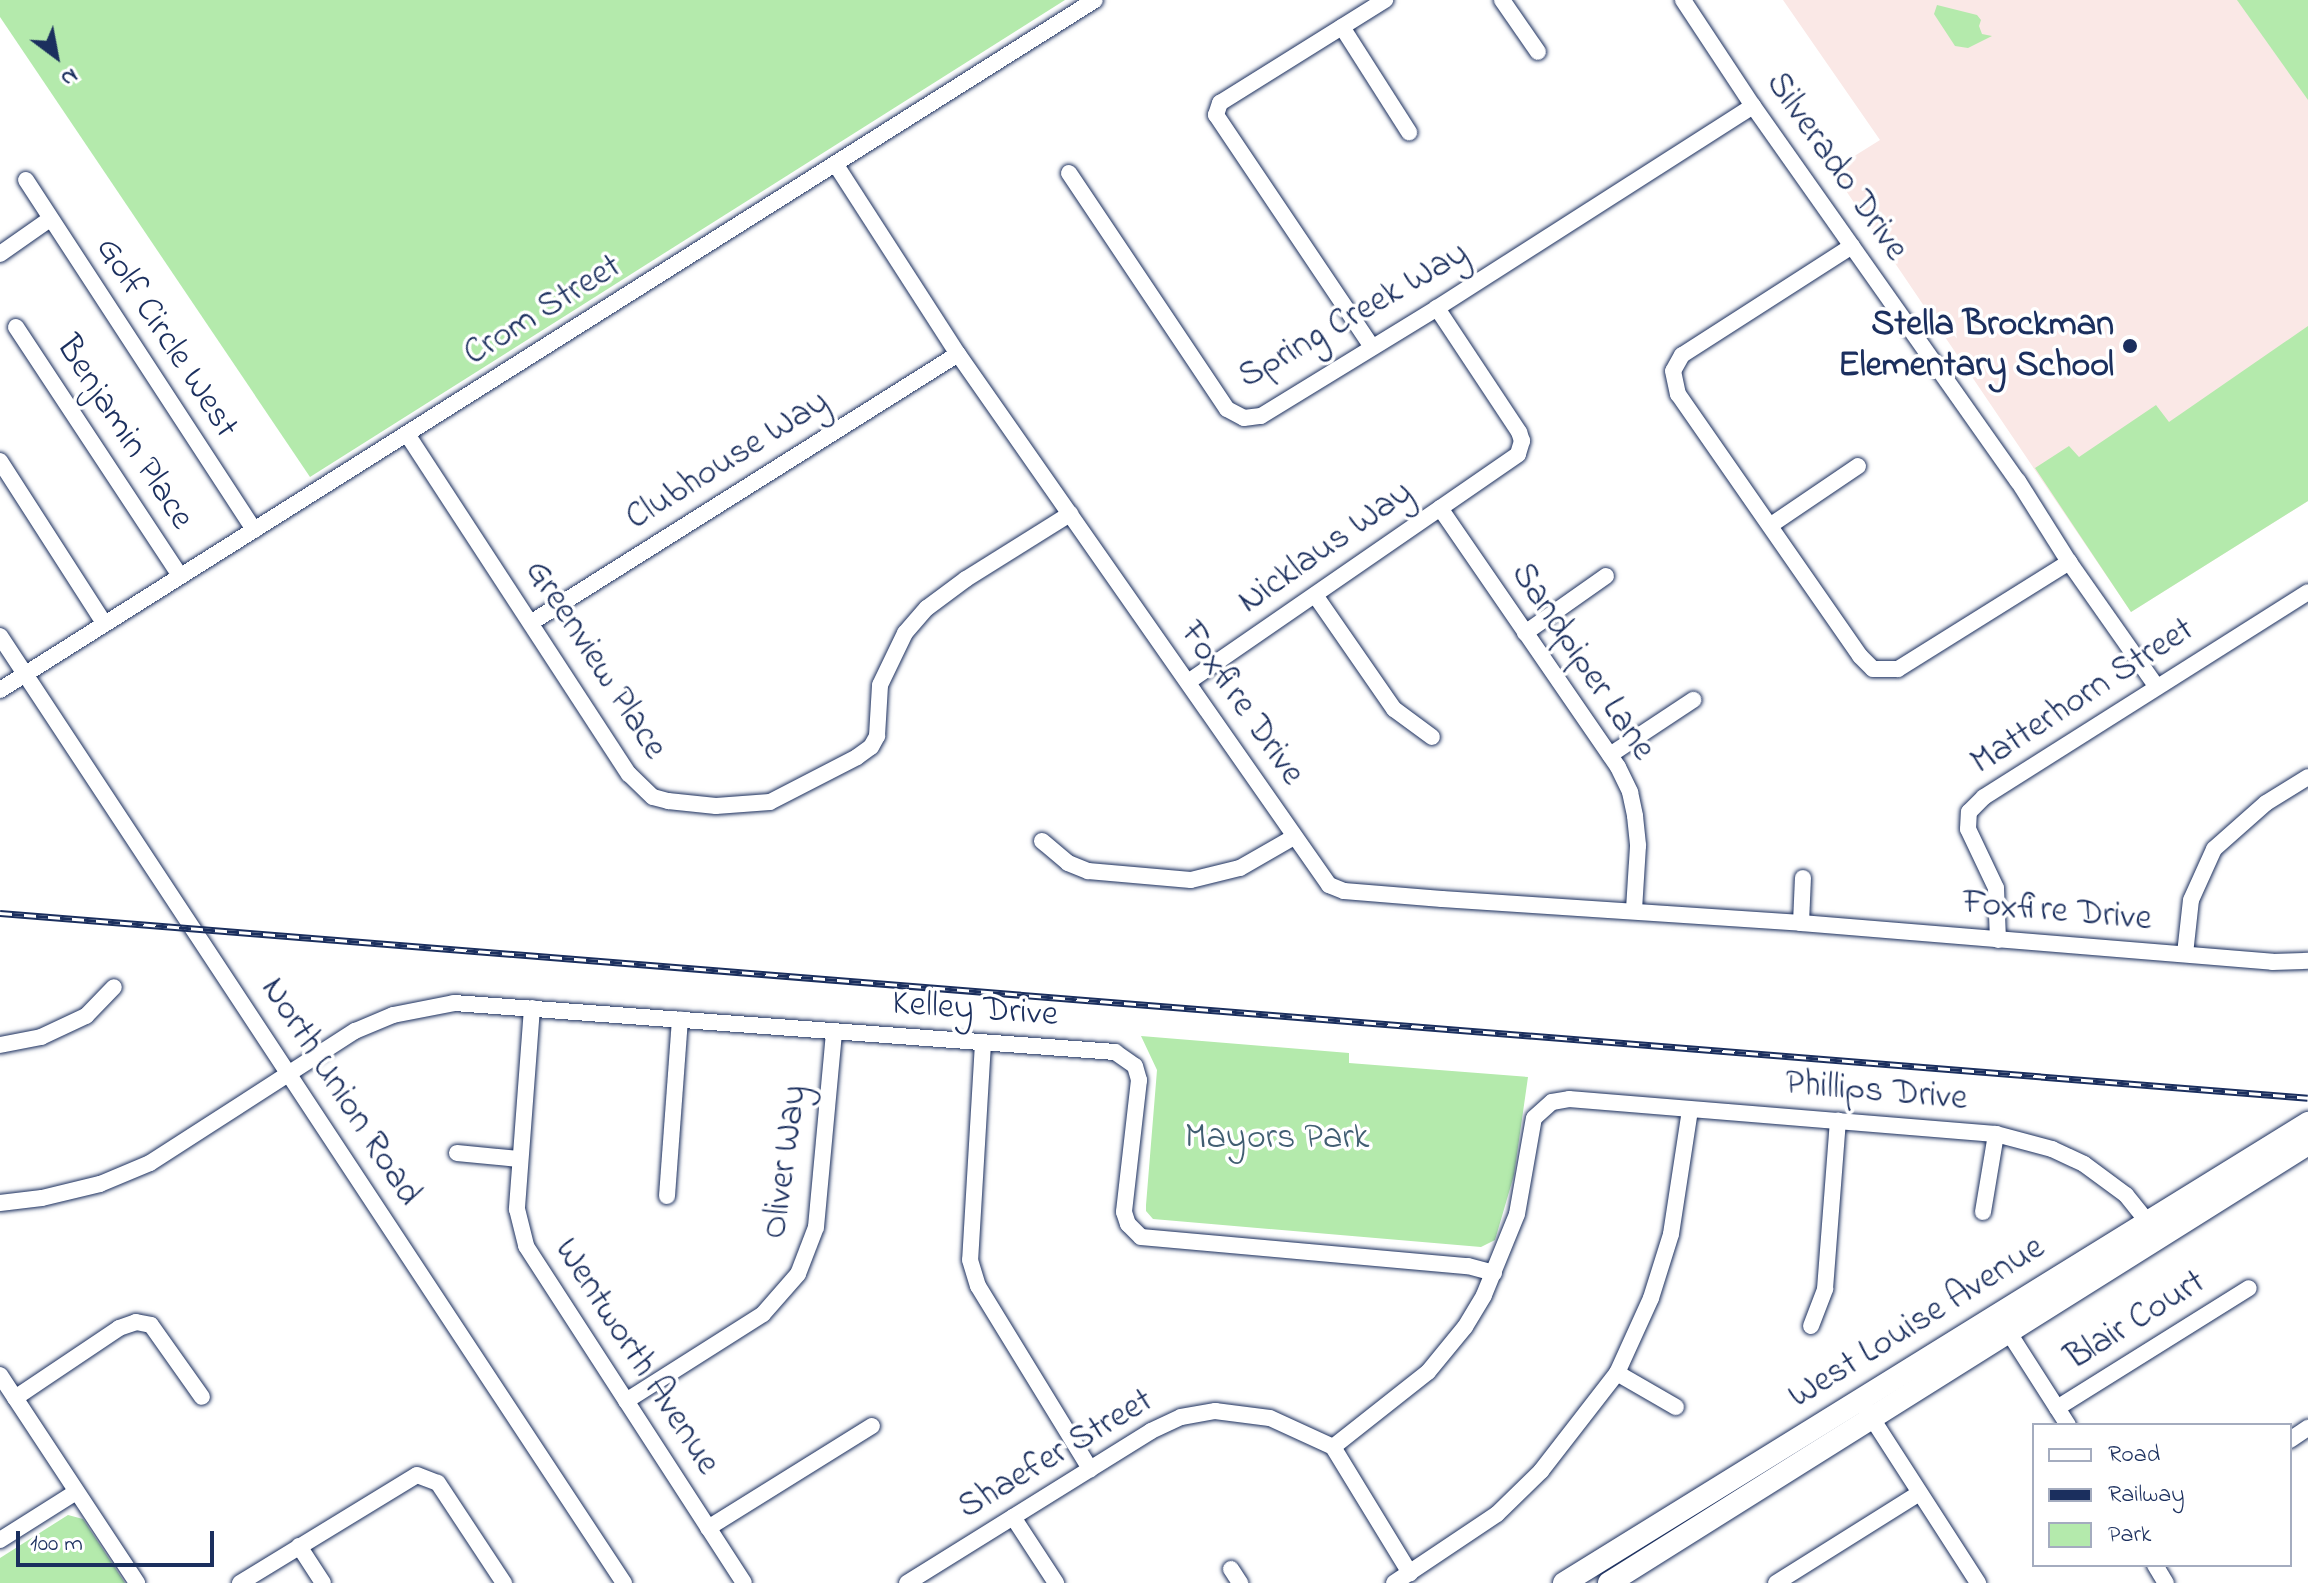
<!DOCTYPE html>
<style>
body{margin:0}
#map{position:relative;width:2308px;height:1583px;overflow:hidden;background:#fff;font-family:"Indie Flower",sans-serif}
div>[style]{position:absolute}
.built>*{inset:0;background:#fae8e6}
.green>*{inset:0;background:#b4eaac}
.roads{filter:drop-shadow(0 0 2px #1b2f5e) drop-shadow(0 0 2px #1b2f5e)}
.minor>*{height:16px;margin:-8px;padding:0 8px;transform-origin:8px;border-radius:8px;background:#fff}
.major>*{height:22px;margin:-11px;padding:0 11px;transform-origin:11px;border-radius:11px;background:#fff}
.rail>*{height:7px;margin-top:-3.5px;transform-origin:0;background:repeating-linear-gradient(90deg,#fff 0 12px,#1b2f5e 0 24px);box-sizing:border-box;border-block:2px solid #1b2f5e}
.dots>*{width:22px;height:22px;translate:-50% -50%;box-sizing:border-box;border:4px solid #fff;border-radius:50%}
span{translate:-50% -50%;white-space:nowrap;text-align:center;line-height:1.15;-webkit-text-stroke:7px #fff;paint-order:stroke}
.street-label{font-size:36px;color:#1b2f5e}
.poi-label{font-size:36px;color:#1b2f5e;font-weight:700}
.right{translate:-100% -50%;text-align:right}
.park-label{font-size:36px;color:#415e72}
.legend{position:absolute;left:2032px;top:1423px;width:260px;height:144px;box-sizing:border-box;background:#fff;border:2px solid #a4acbf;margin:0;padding:10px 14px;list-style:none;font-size:24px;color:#1b2f5e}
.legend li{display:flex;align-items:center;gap:16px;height:40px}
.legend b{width:40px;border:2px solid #a4acbf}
.north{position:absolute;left:16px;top:16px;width:80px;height:80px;-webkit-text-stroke:6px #fff;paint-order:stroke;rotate:148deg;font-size:22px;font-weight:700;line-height:32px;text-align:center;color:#1b2f5e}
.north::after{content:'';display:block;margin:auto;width:28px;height:36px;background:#1b2f5e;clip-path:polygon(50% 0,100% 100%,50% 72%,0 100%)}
.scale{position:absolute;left:16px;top:1531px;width:198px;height:36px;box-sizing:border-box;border:4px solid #1b2f5e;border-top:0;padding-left:10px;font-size:24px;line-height:28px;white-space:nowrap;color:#1b2f5e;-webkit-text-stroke:6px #fff;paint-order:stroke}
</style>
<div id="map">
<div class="built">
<i style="clip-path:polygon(1783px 0,2308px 0,2308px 501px,2131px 612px,1832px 170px,1880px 140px)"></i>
</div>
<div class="green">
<i style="clip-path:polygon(0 0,1065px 0,310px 477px,0 17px)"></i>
<i style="clip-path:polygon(2237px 0,2308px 0,2308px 100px)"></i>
<i style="clip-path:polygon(1937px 5px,1977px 15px,1981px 20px,1979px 26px,1982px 34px,1992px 36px,1968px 48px,1955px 46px,1934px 14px)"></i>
<i style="clip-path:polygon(2308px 326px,2308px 501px,2131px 612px,2035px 468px,2069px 446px,2079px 457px,2156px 405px,2169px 422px)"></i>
<i style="clip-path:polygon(1141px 1036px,1349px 1053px,1349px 1063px,1528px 1077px,1514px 1175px,1495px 1240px,1481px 1247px,1153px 1219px,1146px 1211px,1146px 1205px,1157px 1070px)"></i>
<i style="clip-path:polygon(68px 1515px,83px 1519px,125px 1583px,0 1583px,0 1558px)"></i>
</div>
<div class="roads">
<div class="minor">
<i style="left:1502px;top:0;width:63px;rotate:55.3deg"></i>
<i style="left:1683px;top:0;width:127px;rotate:56.6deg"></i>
<i style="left:1753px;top:106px;width:459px;rotate:54.8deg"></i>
<i style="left:2018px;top:481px;width:96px;rotate:57.8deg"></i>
<i style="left:2069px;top:562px;width:151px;rotate:54.9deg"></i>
<i style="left:1342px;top:27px;width:125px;rotate:57.5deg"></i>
<i style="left:836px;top:165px;width:225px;rotate:57.2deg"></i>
<i style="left:958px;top:354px;width:648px;rotate:55.06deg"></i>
<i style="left:1329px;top:885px;width:16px;rotate:22deg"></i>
<i style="left:1344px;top:891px;width:98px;rotate:4.7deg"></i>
<i style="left:1442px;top:899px;width:360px;rotate:3.8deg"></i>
<i style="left:1801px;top:923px;width:473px;rotate:4.7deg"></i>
<i style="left:2272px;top:962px;width:36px;rotate:-2deg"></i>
<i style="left:1069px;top:173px;width:284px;rotate:56.2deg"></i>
<i style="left:1227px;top:409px;width:19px;rotate:28deg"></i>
<i style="left:1244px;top:418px;width:17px;rotate:-7deg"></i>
<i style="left:1261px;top:416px;width:206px;rotate:-31.5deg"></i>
<i style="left:1437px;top:308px;width:375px;rotate:-32.6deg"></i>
<i style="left:26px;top:180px;width:418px;rotate:56.9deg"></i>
<i style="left:1852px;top:246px;width:202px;rotate:147.3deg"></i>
<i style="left:1682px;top:355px;width:18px;rotate:119deg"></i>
<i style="left:1673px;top:371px;width:24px;rotate:78deg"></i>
<i style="left:1678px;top:394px;width:319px;rotate:55.2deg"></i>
<i style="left:1860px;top:656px;width:18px;rotate:45deg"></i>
<i style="left:1873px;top:669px;width:25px"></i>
<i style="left:1898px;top:669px;width:202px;rotate:-32deg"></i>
<i style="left:0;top:254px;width:61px;rotate:-35deg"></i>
<i style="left:16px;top:327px;width:296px;rotate:56.6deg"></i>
<i style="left:1372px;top:347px;width:280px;rotate:-123.9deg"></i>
<i style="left:1216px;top:115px;width:13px;rotate:-72deg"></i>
<i style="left:1220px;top:103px;width:195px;rotate:-32deg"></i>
<i style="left:407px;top:434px;width:406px;rotate:56.9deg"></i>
<i style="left:629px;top:774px;width:33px;rotate:44deg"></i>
<i style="left:653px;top:797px;width:16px;rotate:15deg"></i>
<i style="left:668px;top:801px;width:48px;rotate:5.9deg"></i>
<i style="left:716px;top:806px;width:54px;rotate:-4.2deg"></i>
<i style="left:770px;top:802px;width:98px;rotate:-27.3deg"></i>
<i style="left:857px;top:757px;width:17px;rotate:-36deg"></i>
<i style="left:871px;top:747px;width:13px;rotate:-61deg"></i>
<i style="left:877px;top:736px;width:51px;rotate:-86.6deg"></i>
<i style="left:880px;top:685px;width:58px;rotate:-64.3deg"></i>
<i style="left:905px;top:633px;width:33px;rotate:-49deg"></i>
<i style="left:927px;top:608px;width:49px;rotate:-36.6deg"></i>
<i style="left:966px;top:579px;width:123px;rotate:-32deg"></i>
<i style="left:0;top:461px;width:193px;rotate:57.3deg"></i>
<i style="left:1440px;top:508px;width:314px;rotate:55.5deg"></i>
<i style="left:1618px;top:767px;width:28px;rotate:64deg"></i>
<i style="left:1630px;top:792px;width:25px;rotate:78deg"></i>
<i style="left:1635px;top:816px;width:30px;rotate:84deg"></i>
<i style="left:1638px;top:846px;width:64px;rotate:93.6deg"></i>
<i style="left:1771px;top:525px;width:105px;rotate:-34.1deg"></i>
<i style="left:1315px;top:595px;width:139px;rotate:55.3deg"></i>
<i style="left:1394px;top:709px;width:47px;rotate:36.4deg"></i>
<i style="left:532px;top:622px;width:503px;rotate:-32.17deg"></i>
<i style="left:1525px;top:633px;width:99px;rotate:-35.1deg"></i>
<i style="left:0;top:636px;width:1134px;rotate:56.62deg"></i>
<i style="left:1188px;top:682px;width:401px;rotate:-34.6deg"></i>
<i style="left:1518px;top:454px;width:14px;rotate:-73deg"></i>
<i style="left:1522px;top:441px;width:9px;rotate:-108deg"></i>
<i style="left:1519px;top:432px;width:149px;rotate:-123.5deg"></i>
<i style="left:0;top:690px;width:1294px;rotate:-32.22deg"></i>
<i style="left:1610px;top:755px;width:100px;rotate:-33.5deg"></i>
<i style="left:1042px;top:841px;width:34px;rotate:40deg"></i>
<i style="left:1068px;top:863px;width:22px;rotate:22deg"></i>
<i style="left:1088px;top:871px;width:103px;rotate:5deg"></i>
<i style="left:1191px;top:880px;width:50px;rotate:-13.8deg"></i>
<i style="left:1240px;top:868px;width:62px;rotate:-29.9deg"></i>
<i style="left:1801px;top:923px;width:45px;rotate:-87.5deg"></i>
<i style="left:1998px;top:940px;width:52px;rotate:-92.2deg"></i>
<i style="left:1996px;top:888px;width:65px;rotate:-115.4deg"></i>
<i style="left:1968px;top:829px;width:17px;rotate:-87deg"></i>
<i style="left:1969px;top:812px;width:21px;rotate:-45deg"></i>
<i style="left:1984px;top:797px;width:383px;rotate:-32.3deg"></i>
<i style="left:2185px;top:954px;width:54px;rotate:-83.7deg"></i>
<i style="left:2191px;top:900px;width:56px;rotate:-65.7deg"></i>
<i style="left:2214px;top:849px;width:69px;rotate:-41.5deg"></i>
<i style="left:2266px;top:803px;width:49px;rotate:-31.8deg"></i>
<i style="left:532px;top:1008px;width:202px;rotate:94.3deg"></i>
<i style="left:517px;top:1209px;width:38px;rotate:76deg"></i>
<i style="left:526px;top:1246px;width:401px;rotate:57.1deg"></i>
<i style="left:983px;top:1043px;width:217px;rotate:93.4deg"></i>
<i style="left:970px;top:1260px;width:27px;rotate:73deg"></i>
<i style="left:978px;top:1286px;width:215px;rotate:58.5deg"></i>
<i style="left:0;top:1045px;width:42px;rotate:-11deg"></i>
<i style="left:41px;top:1037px;width:50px;rotate:-25deg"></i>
<i style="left:86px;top:1016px;width:40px;rotate:-46deg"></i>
<i style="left:457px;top:1153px;width:62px;rotate:5.5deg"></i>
<i style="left:667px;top:1196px;width:177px;rotate:-85.8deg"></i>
<i style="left:0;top:1203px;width:42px;rotate:-6.8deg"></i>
<i style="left:42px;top:1198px;width:60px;rotate:-13.6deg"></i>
<i style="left:100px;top:1184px;width:54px;rotate:-22.8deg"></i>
<i style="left:150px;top:1163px;width:244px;rotate:-32.8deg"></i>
<i style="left:355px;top:1031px;width:41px;rotate:-22.8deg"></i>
<i style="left:393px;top:1015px;width:62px;rotate:-11.1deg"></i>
<i style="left:454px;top:1003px;width:663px;rotate:4.24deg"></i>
<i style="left:1115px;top:1052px;width:24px;rotate:35deg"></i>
<i style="left:1135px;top:1066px;width:15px;rotate:74deg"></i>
<i style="left:1139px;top:1080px;width:133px;rotate:96.5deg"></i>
<i style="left:1124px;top:1212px;width:13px;rotate:72deg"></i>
<i style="left:1128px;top:1224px;width:18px;rotate:45deg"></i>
<i style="left:1141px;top:1237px;width:328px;rotate:5.1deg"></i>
<i style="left:1468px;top:1266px;width:27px;rotate:15deg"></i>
<i style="left:1983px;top:1212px;width:79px;rotate:-80.5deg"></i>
<i style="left:2004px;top:1325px;width:119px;rotate:57.4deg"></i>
<i style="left:1811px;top:1326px;width:40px;rotate:-69deg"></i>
<i style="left:1825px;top:1289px;width:169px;rotate:-85.6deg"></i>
<i style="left:1617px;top:1373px;width:68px;rotate:30deg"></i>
<i style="left:0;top:1375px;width:249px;rotate:56.6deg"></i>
<i style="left:15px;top:1398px;width:125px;rotate:-33.9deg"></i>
<i style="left:119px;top:1328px;width:18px;rotate:-19deg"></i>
<i style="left:136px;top:1322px;width:15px;rotate:11deg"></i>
<i style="left:151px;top:1325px;width:88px;rotate:54.7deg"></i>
<i style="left:626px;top:1401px;width:162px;rotate:-32.4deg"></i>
<i style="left:763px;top:1314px;width:53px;rotate:-48.8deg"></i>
<i style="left:798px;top:1274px;width:50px;rotate:-69deg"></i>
<i style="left:816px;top:1227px;width:194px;rotate:-84.7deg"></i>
<i style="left:2057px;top:1408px;width:226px;rotate:-32deg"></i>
<i style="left:1866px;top:1409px;width:207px;rotate:57.2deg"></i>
<i style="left:2290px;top:1440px;width:22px;rotate:-34deg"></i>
<i style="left:1333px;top:1447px;width:121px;rotate:-38.3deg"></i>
<i style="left:1428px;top:1372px;width:58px;rotate:-50.6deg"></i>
<i style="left:1465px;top:1327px;width:37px;rotate:-59deg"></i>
<i style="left:1484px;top:1295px;width:87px;rotate:-67.8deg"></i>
<i style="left:1517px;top:1214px;width:97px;rotate:-80deg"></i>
<i style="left:1534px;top:1118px;width:24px;rotate:-42deg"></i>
<i style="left:1552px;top:1102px;width:17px;rotate:-10deg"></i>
<i style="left:1569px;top:1099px;width:428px;rotate:4.7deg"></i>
<i style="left:1996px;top:1134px;width:58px;rotate:15deg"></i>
<i style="left:2052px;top:1149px;width:35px;rotate:25deg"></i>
<i style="left:2084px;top:1164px;width:52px;rotate:36.4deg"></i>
<i style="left:2126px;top:1195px;width:45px;rotate:51.3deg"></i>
<i style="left:1013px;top:1517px;width:79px;rotate:56.9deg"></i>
<i style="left:708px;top:1528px;width:193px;rotate:-31.9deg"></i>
<i style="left:0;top:1540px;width:90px;rotate:-32.3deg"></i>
<i style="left:299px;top:1546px;width:44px;rotate:57deg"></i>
<i style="left:2155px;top:1565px;width:21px;rotate:59deg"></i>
<i style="left:1231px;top:1569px;width:17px;rotate:57deg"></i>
<i style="left:240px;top:1583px;width:207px;rotate:-31.4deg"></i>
<i style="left:417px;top:1475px;width:22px;rotate:21deg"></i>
<i style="left:438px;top:1483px;width:120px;rotate:56.6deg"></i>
<i style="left:907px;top:1583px;width:287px;rotate:-31.9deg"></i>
<i style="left:1151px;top:1431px;width:33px;rotate:-25deg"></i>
<i style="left:1181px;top:1417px;width:35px;rotate:-10deg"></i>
<i style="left:1215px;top:1411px;width:55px;rotate:7.3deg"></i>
<i style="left:1270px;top:1418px;width:69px;rotate:24.7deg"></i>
<i style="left:1333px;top:1447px;width:148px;rotate:58.6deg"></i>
<i style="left:1394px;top:1583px;width:124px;rotate:-33.8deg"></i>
<i style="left:1497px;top:1514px;width:62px;rotate:-44.3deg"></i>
<i style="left:1541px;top:1471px;width:124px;rotate:-52.2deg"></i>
<i style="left:1617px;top:1373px;width:82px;rotate:-65.6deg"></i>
<i style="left:1651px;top:1298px;width:67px;rotate:-72.6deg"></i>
<i style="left:1671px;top:1234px;width:125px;rotate:-81.3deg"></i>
<i style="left:1776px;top:1583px;width:168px;rotate:-32.1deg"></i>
</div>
<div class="major">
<i style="left:1564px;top:1583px;width:875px;rotate:-31.73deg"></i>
<i style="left:1609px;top:1583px;width:825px;rotate:-32.13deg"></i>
</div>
</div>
<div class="rail">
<i style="left:0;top:913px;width:2315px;rotate:4.58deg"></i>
</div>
<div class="dots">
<i style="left:2130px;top:346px;background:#1b2f5e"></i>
</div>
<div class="street-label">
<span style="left:1836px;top:167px;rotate:55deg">Silverado Drive</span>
<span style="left:543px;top:311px;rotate:-32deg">Crom Street</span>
<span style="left:1354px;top:316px;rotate:-30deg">Spring Creek Way</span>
<span style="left:166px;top:338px;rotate:57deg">Golf Circle West</span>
<span style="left:124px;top:433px;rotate:57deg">Benjamin Place</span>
<span style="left:728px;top:461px;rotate:-32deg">Clubhouse Way</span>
<span style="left:1326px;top:548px;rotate:-35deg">Nicklaus Way</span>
<span style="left:595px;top:660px;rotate:57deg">Greenview Place</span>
<span style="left:1582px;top:662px;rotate:56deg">Sandpiper Lane</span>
<span style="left:2083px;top:697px;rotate:-33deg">Matterhorn Street</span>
<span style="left:1241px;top:704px;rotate:55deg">Foxfire Drive</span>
<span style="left:2057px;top:912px;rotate:5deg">Foxfire Drive</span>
<span style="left:975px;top:1010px;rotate:4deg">Kelley Drive</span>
<span style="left:340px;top:1092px;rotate:57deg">North Union Road</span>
<span style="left:1876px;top:1092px;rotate:5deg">Phillips Drive</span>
<span style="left:786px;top:1162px;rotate:-82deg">Oliver Way</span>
<span style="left:2136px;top:1321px;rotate:-32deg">Blair Court</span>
<span style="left:1917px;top:1323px;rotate:-32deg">West Louise Avenue</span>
<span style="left:636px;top:1357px;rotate:57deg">Wentworth Avenue</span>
<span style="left:1056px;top:1455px;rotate:-31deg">Shaefer Street</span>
</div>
<div class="poi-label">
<span class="right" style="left:2114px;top:346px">Stella Brockman<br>Elementary School</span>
</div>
<div class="park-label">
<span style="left:1277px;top:1139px">Mayors Park</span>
</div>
<ul class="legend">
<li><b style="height:10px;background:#fff"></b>Road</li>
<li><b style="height:10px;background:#1b2f5e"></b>Railway</li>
<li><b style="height:22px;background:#b4eaac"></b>Park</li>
</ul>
<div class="north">N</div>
<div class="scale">100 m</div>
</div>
